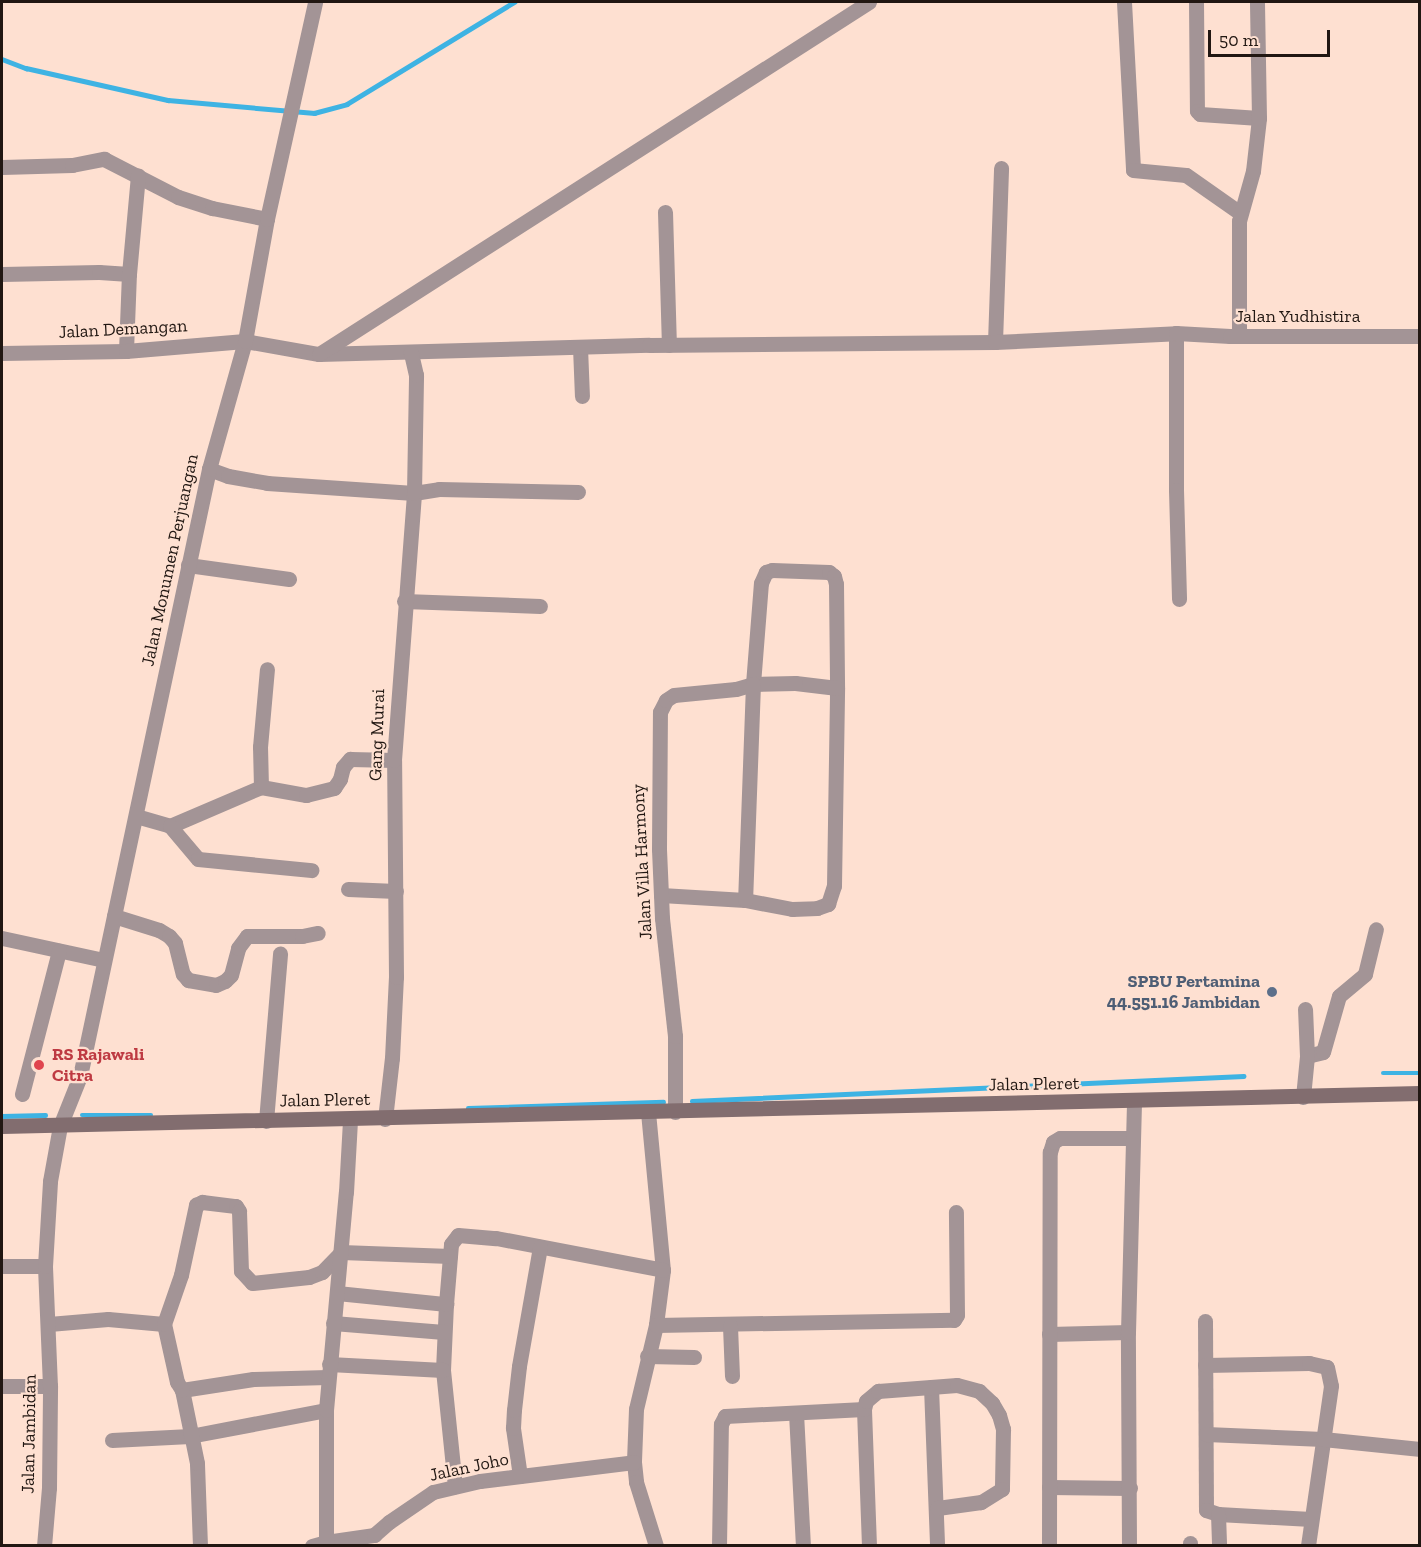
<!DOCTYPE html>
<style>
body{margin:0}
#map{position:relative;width:1421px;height:1547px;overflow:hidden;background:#fee0d1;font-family:"Zilla Slab",serif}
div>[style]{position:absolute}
.stream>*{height:4.5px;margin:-2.25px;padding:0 2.25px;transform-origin:2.25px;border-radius:2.25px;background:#3eb3e3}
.minor>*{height:15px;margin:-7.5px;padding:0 7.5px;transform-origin:7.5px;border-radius:7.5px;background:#a39496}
.tertiary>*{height:15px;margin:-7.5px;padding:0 7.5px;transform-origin:7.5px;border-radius:7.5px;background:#a39496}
.secondary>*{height:15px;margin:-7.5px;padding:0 7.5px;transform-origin:7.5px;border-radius:7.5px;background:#826d6f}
.dots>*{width:16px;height:16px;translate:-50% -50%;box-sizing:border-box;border:3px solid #fee0d1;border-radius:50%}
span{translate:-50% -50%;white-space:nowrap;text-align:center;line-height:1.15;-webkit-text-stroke:4.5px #fee0d1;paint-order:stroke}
.street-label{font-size:18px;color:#211712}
.service-label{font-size:18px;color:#4e5e75;font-weight:700}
.right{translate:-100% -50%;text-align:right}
.health-label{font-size:18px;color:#be3a42;font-weight:700}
.left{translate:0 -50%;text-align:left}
.frame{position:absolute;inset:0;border:3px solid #211712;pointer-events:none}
.scale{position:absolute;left:1208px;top:30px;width:122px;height:27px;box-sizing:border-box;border:3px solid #211712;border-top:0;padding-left:8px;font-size:18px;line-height:21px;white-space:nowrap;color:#211712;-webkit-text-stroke:4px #fee0d1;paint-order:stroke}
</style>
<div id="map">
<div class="stream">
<i style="left:2px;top:59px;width:26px;rotate:21deg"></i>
<i style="left:26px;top:68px;width:146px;rotate:12.7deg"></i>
<i style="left:168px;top:100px;width:147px;rotate:5.1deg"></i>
<i style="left:314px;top:113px;width:34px;rotate:-15deg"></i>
<i style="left:347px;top:104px;width:196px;rotate:-31.4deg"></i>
<i style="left:1383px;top:1073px;width:37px"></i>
<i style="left:692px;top:1101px;width:552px;rotate:-2.6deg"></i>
<i style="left:468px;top:1108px;width:195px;rotate:-1.8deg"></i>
<i style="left:82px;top:1115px;width:69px"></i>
<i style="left:2px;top:1116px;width:43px;rotate:-1.3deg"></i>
</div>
<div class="minor">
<i style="left:1124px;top:2px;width:168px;rotate:86.9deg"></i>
<i style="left:1133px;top:170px;width:53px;rotate:5.4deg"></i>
<i style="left:1186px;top:175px;width:66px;rotate:35.1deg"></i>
<i style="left:1196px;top:2px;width:109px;rotate:89.5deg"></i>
<i style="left:1197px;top:111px;width:4px;rotate:45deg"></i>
<i style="left:1200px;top:114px;width:59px;rotate:3.9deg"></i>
<i style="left:2px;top:167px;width:70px;rotate:-1.6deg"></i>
<i style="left:72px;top:165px;width:33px;rotate:-11deg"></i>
<i style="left:104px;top:159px;width:83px;rotate:27.2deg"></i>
<i style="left:178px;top:197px;width:36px;rotate:18deg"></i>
<i style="left:212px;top:208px;width:56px;rotate:11.3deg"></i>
<i style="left:665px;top:212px;width:133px;rotate:88.3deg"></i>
<i style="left:2px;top:274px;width:97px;rotate:-1.2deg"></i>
<i style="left:99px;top:272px;width:30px;rotate:4deg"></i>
<i style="left:129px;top:274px;width:99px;rotate:-84.8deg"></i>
<i style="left:1176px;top:333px;width:157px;rotate:90deg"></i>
<i style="left:1176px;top:490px;width:109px;rotate:88.4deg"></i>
<i style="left:1239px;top:336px;width:115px;rotate:-90deg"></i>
<i style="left:1239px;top:221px;width:52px;rotate:-74.4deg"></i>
<i style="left:1253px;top:171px;width:53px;rotate:-83.5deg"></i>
<i style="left:1259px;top:118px;width:116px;rotate:-91deg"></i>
<i style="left:995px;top:342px;width:174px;rotate:-88deg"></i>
<i style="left:580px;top:347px;width:49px;rotate:87.7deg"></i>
<i style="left:126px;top:351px;width:77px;rotate:-87.8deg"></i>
<i style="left:2px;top:353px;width:124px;rotate:-0.9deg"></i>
<i style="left:126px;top:351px;width:119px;rotate:-4.8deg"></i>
<i style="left:245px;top:341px;width:75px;rotate:10deg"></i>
<i style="left:319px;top:354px;width:330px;rotate:-1.6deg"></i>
<i style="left:649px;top:345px;width:346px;rotate:-0.5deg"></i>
<i style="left:995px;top:342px;width:181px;rotate:-2.8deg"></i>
<i style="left:1176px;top:333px;width:54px;rotate:3.2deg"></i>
<i style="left:1230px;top:336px;width:190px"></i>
<i style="left:319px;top:354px;width:653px;rotate:-32.62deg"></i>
<i style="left:209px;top:469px;width:20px;rotate:20deg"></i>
<i style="left:228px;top:476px;width:40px;rotate:10deg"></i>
<i style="left:267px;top:483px;width:147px;rotate:3.9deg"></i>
<i style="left:414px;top:493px;width:25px;rotate:-9deg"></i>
<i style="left:439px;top:489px;width:139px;rotate:1.2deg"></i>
<i style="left:188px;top:565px;width:102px;rotate:7.9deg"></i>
<i style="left:404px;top:601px;width:136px;rotate:2.1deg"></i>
<i style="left:261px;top:787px;width:40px;rotate:-91.4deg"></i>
<i style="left:260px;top:747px;width:78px;rotate:-84.9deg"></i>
<i style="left:136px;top:816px;width:35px;rotate:16deg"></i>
<i style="left:170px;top:826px;width:99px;rotate:-23.2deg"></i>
<i style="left:261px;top:787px;width:46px;rotate:10.1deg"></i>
<i style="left:306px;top:795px;width:29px;rotate:-14deg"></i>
<i style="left:334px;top:788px;width:11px;rotate:-56deg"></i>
<i style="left:340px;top:779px;width:12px;rotate:-76deg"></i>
<i style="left:343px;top:767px;width:11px;rotate:-49deg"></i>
<i style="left:350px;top:759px;width:44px;rotate:1.3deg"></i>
<i style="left:170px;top:826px;width:43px;rotate:49.7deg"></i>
<i style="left:198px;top:859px;width:114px;rotate:5.6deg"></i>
<i style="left:348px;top:889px;width:48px;rotate:2.4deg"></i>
<i style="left:661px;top:895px;width:84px;rotate:3.4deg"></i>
<i style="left:745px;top:900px;width:48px;rotate:10.8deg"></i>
<i style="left:792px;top:909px;width:25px;rotate:-2deg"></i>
<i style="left:817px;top:908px;width:12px;rotate:-20deg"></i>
<i style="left:828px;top:904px;width:19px;rotate:-72deg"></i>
<i style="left:834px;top:886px;width:198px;rotate:-89.1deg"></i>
<i style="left:114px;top:916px;width:47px;rotate:17.3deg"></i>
<i style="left:159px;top:930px;width:12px;rotate:31deg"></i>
<i style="left:169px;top:936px;width:9px;rotate:49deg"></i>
<i style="left:175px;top:943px;width:32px;rotate:76deg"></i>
<i style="left:183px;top:974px;width:8px;rotate:50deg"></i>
<i style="left:188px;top:980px;width:28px;rotate:10deg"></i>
<i style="left:216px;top:985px;width:10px;rotate:-24deg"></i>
<i style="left:225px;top:981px;width:8px;rotate:-45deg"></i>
<i style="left:231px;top:975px;width:28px;rotate:-75deg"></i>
<i style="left:238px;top:948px;width:15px;rotate:-53deg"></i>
<i style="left:247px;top:936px;width:55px"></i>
<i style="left:302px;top:936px;width:16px;rotate:-11deg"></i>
<i style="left:2px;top:938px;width:104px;rotate:12.2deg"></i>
<i style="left:1307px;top:1056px;width:16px;rotate:-14deg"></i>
<i style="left:1323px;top:1052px;width:58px;rotate:-74.1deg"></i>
<i style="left:1339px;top:996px;width:34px;rotate:-40deg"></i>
<i style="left:1365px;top:974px;width:46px;rotate:-76.3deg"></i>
<i style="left:22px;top:1094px;width:148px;rotate:-75.5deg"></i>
<i style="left:1303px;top:1097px;width:41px;rotate:-84.4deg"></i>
<i style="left:1307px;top:1056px;width:47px;rotate:-92.4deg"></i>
<i style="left:648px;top:1112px;width:159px;rotate:84.6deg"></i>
<i style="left:663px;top:1270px;width:55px;rotate:97.3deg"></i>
<i style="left:656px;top:1325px;width:86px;rotate:103.4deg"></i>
<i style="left:636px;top:1409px;width:53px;rotate:92.2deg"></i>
<i style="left:634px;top:1462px;width:20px;rotate:84deg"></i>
<i style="left:636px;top:1482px;width:67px;rotate:72.6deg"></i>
<i style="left:675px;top:1112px;width:76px;rotate:-90deg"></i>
<i style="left:675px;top:1036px;width:119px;rotate:-96.3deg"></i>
<i style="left:662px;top:918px;width:69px;rotate:-92.5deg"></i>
<i style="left:659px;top:849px;width:137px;rotate:-89.6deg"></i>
<i style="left:660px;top:712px;width:13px;rotate:-63deg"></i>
<i style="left:666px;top:700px;width:9px;rotate:-32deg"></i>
<i style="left:674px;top:695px;width:62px;rotate:-5.5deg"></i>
<i style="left:736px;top:689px;width:18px;rotate:-16deg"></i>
<i style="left:753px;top:684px;width:101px;rotate:-85.5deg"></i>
<i style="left:761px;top:583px;width:12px;rotate:-66deg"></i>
<i style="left:766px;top:572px;width:6px;rotate:-18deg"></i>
<i style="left:772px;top:570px;width:57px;rotate:2deg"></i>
<i style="left:829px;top:572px;width:6px;rotate:39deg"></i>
<i style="left:834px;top:576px;width:8px;rotate:76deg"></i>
<i style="left:836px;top:584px;width:104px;rotate:89.4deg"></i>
<i style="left:837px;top:688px;width:42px;rotate:-173.2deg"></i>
<i style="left:795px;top:683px;width:42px;rotate:178.6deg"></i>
<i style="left:753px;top:684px;width:216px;rotate:92.1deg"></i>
<i style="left:385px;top:1119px;width:61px;rotate:-83.5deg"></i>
<i style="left:392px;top:1058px;width:81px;rotate:-87.2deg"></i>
<i style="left:396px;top:977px;width:217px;rotate:-90.5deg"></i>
<i style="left:394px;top:760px;width:268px;rotate:-85.7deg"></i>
<i style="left:414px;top:493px;width:118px;rotate:-89deg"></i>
<i style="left:416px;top:375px;width:23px;rotate:-103deg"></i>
<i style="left:266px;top:1121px;width:168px;rotate:-85.2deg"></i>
<i style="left:2px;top:1266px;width:43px"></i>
<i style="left:337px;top:1293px;width:110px;rotate:5.8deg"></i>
<i style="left:446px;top:1304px;width:66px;rotate:92.6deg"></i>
<i style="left:443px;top:1370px;width:117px;rotate:84.1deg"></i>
<i style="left:446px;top:1304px;width:60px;rotate:-85.2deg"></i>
<i style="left:451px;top:1244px;width:11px;rotate:-52deg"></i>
<i style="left:458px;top:1235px;width:38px;rotate:5deg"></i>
<i style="left:496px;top:1238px;width:170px;rotate:10.8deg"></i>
<i style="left:1205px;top:1321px;width:189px;rotate:89.7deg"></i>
<i style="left:1206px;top:1510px;width:13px;rotate:18deg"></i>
<i style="left:1218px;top:1514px;width:93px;rotate:3.1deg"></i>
<i style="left:333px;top:1323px;width:111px;rotate:4.6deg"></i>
<i style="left:49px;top:1324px;width:59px;rotate:-4.8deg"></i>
<i style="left:108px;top:1319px;width:56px;rotate:5.1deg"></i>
<i style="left:656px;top:1325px;width:298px;rotate:-1deg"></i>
<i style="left:954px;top:1320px;width:6px;rotate:-59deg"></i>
<i style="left:957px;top:1315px;width:103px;rotate:-90.6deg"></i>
<i style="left:730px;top:1326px;width:50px;rotate:87.7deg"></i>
<i style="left:1049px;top:1334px;width:79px;rotate:-1.5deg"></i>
<i style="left:647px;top:1356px;width:47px;rotate:1.2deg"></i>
<i style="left:329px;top:1364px;width:114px;rotate:3deg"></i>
<i style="left:1205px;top:1365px;width:104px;rotate:-1.1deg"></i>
<i style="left:1309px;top:1363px;width:18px;rotate:13deg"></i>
<i style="left:1327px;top:1367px;width:19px;rotate:78deg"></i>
<i style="left:1331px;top:1386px;width:162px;rotate:98.2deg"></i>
<i style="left:2px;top:1386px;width:48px"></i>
<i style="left:931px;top:1387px;width:159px;rotate:87.8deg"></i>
<i style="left:182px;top:1390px;width:72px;rotate:-8.8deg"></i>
<i style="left:253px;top:1379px;width:75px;rotate:-1.5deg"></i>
<i style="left:796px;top:1413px;width:133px;rotate:87deg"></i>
<i style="left:1206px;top:1434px;width:117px;rotate:2.4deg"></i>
<i style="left:1323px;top:1439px;width:98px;rotate:5.9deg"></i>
<i style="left:112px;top:1440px;width:78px;rotate:-2.9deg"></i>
<i style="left:190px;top:1436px;width:138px;rotate:-10.8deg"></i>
<i style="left:520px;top:1476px;width:49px;rotate:-98.3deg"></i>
<i style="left:513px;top:1428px;width:18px;rotate:-87deg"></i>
<i style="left:514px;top:1410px;width:44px;rotate:-83.5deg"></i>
<i style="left:519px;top:1366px;width:121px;rotate:-80deg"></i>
<i style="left:1049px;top:1487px;width:81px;rotate:0.7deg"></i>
<i style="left:1218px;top:1514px;width:32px;rotate:88deg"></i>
<i style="left:326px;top:1542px;width:49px;rotate:-8.3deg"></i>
<i style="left:374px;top:1535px;width:20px;rotate:-41deg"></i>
<i style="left:389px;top:1522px;width:53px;rotate:-34.3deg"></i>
<i style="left:433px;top:1492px;width:48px;rotate:-13.2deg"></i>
<i style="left:480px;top:1481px;width:155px;rotate:-7deg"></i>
<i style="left:44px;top:1546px;width:58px;rotate:-85.1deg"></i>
<i style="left:49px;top:1488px;width:102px;rotate:-89.4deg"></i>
<i style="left:50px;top:1386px;width:120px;rotate:-92.4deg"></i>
<i style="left:45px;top:1266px;width:85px;rotate:-86.6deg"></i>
<i style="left:50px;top:1181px;width:56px;rotate:-79.7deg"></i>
<i style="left:200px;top:1546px;width:83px;rotate:-92.1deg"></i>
<i style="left:197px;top:1463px;width:75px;rotate:-101.6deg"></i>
<i style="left:182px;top:1390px;width:9px;rotate:-122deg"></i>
<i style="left:177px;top:1382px;width:59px;rotate:-102.6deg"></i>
<i style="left:164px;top:1324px;width:52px;rotate:-70.9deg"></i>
<i style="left:181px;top:1275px;width:72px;rotate:-77.9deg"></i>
<i style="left:196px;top:1205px;width:7px;rotate:-27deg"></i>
<i style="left:202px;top:1202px;width:34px;rotate:7deg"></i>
<i style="left:236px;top:1206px;width:6px;rotate:59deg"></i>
<i style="left:239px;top:1211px;width:60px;rotate:88.1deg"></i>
<i style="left:241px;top:1271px;width:16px;rotate:47deg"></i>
<i style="left:252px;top:1283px;width:57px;rotate:-6deg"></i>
<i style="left:309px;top:1277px;width:14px;rotate:-21deg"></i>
<i style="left:322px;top:1272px;width:28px;rotate:-46deg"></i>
<i style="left:341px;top:1252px;width:109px;rotate:2.1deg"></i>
<i style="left:312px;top:1546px;width:15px;rotate:-16deg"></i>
<i style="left:326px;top:1542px;width:132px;rotate:-90deg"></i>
<i style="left:326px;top:1410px;width:219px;rotate:-84.8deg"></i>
<i style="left:346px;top:1192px;width:72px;rotate:-86.8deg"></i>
<i style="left:719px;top:1546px;width:122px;rotate:-89.1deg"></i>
<i style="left:721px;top:1424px;width:9px;rotate:-63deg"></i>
<i style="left:725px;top:1416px;width:139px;rotate:-2.9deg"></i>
<i style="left:869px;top:1546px;width:137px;rotate:-92.1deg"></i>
<i style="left:864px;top:1409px;width:8px;rotate:-76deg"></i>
<i style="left:866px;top:1401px;width:16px;rotate:-40deg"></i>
<i style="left:878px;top:1391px;width:79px;rotate:-4.3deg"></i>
<i style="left:957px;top:1385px;width:23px;rotate:15deg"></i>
<i style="left:979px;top:1391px;width:18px;rotate:43deg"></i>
<i style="left:992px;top:1403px;width:14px;rotate:60deg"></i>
<i style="left:999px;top:1415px;width:15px;rotate:74deg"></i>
<i style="left:1003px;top:1429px;width:60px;rotate:91deg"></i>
<i style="left:1002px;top:1489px;width:25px;rotate:148deg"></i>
<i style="left:981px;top:1502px;width:44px;rotate:172.2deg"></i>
<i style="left:1049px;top:1546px;width:394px;rotate:-89.9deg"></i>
<i style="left:1050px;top:1152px;width:10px;rotate:-73deg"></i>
<i style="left:1053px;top:1142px;width:8px;rotate:-30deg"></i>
<i style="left:1060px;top:1138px;width:71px"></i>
<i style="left:1129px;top:1546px;width:214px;rotate:-90.3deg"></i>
<i style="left:1128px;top:1332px;width:231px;rotate:-88.5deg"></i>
<i style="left:1190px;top:1546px;width:3px;rotate:-90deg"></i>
</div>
<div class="tertiary">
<i style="left:60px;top:1126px;width:54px;rotate:-68.2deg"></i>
<i style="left:80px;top:1076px;width:621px;rotate:-78deg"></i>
<i style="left:209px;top:469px;width:133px;rotate:-74.3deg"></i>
<i style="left:245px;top:341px;width:124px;rotate:-79.8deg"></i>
<i style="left:267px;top:219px;width:222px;rotate:-77.5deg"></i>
</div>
<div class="secondary">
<i style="left:2px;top:1126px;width:1418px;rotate:-1.33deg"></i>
</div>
<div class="dots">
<i style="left:1272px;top:992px;background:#5c6f8a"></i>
<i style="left:39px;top:1065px;background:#e0444e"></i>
</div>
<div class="street-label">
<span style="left:1298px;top:316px">Jalan Yudhistira</span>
<span style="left:123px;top:329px;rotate:-3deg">Jalan Demangan</span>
<span style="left:170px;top:560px;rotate:-78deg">Jalan Monumen Perjuangan</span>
<span style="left:377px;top:735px;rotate:-88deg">Gang Murai</span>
<span style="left:642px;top:862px;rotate:-93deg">Jalan Villa Harmony</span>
<span style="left:1034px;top:1084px;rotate:-1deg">Jalan Pleret</span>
<span style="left:325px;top:1100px;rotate:-1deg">Jalan Pleret</span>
<span style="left:29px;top:1434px;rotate:-89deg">Jalan Jambidan</span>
<span style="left:469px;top:1467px;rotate:-12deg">Jalan Joho</span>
</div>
<div class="service-label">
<span class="right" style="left:1260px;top:992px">SPBU Pertamina<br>44.551.16 Jambidan</span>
</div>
<div class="health-label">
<span class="left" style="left:52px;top:1065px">RS Rajawali<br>Citra</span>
</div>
<div class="frame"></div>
<div class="scale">50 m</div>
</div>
